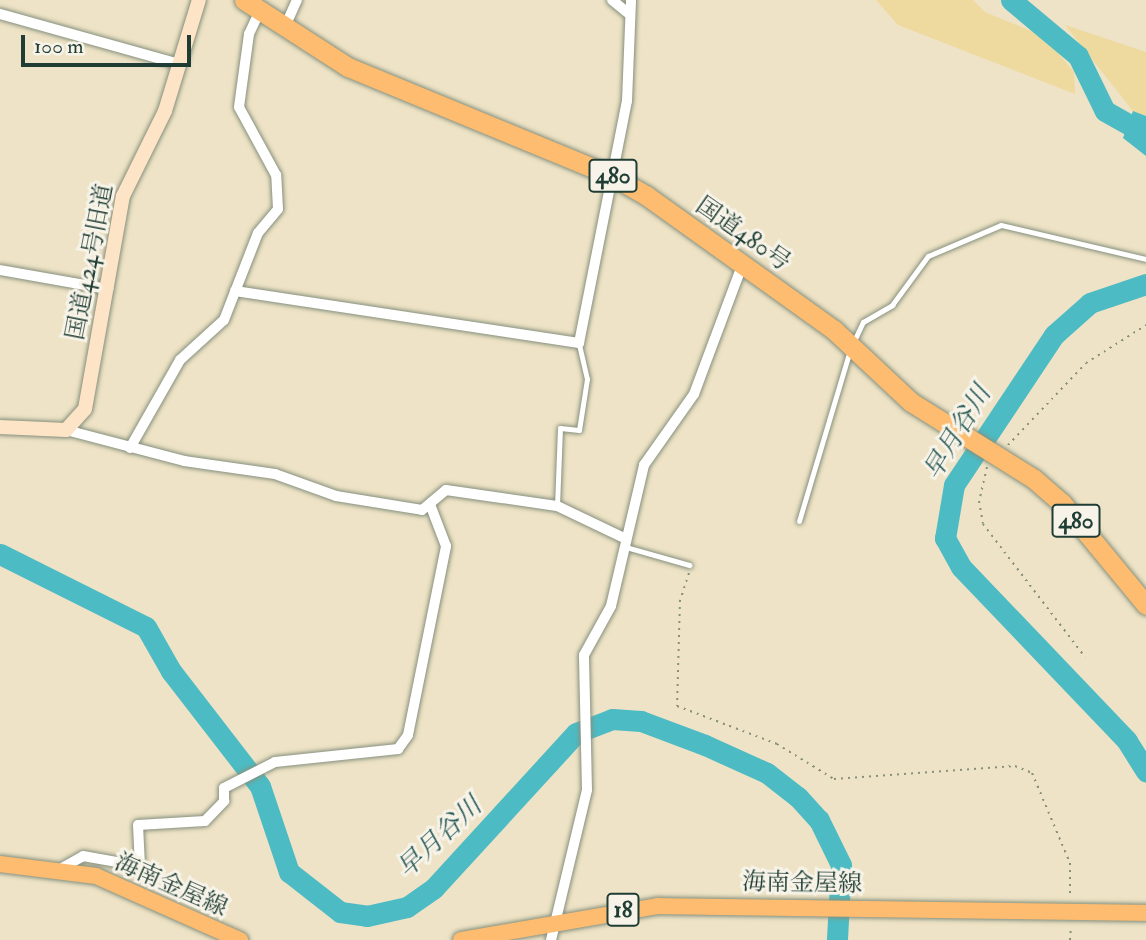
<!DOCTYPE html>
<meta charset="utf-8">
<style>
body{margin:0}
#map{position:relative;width:1146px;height:940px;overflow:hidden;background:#eee3c6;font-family:"IM FELL Double Pica","Noto Serif JP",serif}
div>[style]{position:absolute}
.sand>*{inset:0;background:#eeda9e}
.water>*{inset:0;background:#4cbbc3}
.river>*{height:21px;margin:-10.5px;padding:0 10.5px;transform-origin:10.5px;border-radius:10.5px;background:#4cbbc3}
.path>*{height:2px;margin-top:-1px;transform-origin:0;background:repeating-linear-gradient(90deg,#86907d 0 2px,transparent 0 7px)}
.roads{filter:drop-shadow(0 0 2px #86907d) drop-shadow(0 0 2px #86907d)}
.lane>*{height:5px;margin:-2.5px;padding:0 2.5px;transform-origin:2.5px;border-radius:2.5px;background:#fff}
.street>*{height:10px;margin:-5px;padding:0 5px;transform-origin:5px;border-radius:5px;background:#fff}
.secondary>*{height:14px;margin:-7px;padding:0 7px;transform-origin:7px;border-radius:7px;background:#fee4c6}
.primary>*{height:16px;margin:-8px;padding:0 8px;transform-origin:8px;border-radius:8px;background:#fdbc70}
.highway>*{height:19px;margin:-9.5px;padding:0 9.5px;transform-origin:9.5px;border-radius:9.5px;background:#fdbc70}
span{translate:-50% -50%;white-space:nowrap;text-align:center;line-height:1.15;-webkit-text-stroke:6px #f7f3e8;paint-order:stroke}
.shield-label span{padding:2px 5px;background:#f7f3e8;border:2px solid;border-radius:5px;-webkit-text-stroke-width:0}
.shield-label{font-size:23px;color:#1f3d34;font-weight:700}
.street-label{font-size:24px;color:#1f3d34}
.water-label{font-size:26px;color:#2a5c58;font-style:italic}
.scale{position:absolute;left:21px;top:35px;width:170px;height:32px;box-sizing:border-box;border:4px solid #1f3d34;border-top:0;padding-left:9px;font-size:21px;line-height:24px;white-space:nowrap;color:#1f3d34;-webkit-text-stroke:5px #f7f3e8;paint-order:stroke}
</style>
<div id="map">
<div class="sand">
<i style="clip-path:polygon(876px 0,973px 0,985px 12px,1038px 34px,1058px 53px,1074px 72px,1075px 94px,898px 25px)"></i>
<i style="clip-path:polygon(1065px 25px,1146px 52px,1146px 116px,1133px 111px)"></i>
</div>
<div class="water">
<i style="clip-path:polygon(1133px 111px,1146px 116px,1146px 156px,1123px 138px)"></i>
</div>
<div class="river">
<i style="left:1011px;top:0;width:87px;rotate:39.9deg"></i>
<i style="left:1078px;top:56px;width:61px;rotate:63.9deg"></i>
<i style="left:1105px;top:111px;width:47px;rotate:29.3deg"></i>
<i style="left:1146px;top:284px;width:59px;rotate:161.3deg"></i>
<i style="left:1090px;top:303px;width:48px;rotate:138.4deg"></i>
<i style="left:1054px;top:335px;width:180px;rotate:123.7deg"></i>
<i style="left:954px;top:485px;width:54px;rotate:99.6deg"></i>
<i style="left:945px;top:538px;width:33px;rotate:61deg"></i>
<i style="left:961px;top:567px;width:240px;rotate:46.3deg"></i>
<i style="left:1127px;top:741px;width:36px;rotate:58deg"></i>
<i style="left:0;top:554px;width:163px;rotate:26.6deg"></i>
<i style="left:146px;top:627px;width:51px;rotate:60.4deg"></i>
<i style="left:171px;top:671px;width:145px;rotate:52.3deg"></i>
<i style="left:260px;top:786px;width:91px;rotate:71.4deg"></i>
<i style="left:289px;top:872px;width:65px;rotate:38.1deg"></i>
<i style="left:340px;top:912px;width:27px;rotate:8deg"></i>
<i style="left:367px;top:916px;width:41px;rotate:-12.7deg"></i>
<i style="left:407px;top:907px;width:33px;rotate:-35deg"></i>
<i style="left:434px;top:888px;width:210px;rotate:-47.5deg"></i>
<i style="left:576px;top:733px;width:39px;rotate:-21deg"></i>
<i style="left:612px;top:719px;width:29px;rotate:4deg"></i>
<i style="left:641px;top:721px;width:68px;rotate:20.6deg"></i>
<i style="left:705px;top:745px;width:68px;rotate:24.3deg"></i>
<i style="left:767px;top:773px;width:39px;rotate:38deg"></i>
<i style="left:798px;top:797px;width:31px;rotate:48deg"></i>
<i style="left:819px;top:820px;width:50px;rotate:63.9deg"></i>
<i style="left:841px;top:865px;width:75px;rotate:93.1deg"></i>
</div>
<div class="path">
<i style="left:1008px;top:445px;width:113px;rotate:-46.4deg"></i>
<i style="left:1086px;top:363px;width:71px;rotate:-32.3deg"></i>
<i style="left:987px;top:467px;width:35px;rotate:103deg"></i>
<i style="left:979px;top:501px;width:23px;rotate:80deg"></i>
<i style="left:983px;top:524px;width:168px;rotate:52.5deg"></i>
<i style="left:689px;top:573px;width:28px;rotate:108deg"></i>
<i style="left:680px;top:600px;width:106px;rotate:91.6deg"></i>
<i style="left:677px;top:706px;width:107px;rotate:20.8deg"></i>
<i style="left:777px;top:744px;width:67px;rotate:31.6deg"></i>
<i style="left:834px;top:779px;width:181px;rotate:-4.1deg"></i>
<i style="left:1015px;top:766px;width:18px;rotate:22deg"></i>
<i style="left:1032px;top:773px;width:98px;rotate:67.1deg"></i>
<i style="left:1070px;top:863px;width:32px;rotate:90deg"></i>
<i style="left:1070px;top:940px;width:13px;rotate:-86deg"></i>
</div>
<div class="roads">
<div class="lane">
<i style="left:854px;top:341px;width:21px;rotate:-65deg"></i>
<i style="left:863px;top:322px;width:34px;rotate:-30deg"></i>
<i style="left:892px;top:305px;width:61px;rotate:-53.7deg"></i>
<i style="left:928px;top:256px;width:79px;rotate:-23deg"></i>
<i style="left:1001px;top:225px;width:149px;rotate:13.2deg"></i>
<i style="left:557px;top:506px;width:78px;rotate:-87.8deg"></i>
<i style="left:560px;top:428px;width:19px;rotate:6deg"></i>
<i style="left:579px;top:430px;width:52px;rotate:-81.1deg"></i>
<i style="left:587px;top:379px;width:37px;rotate:-103deg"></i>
<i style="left:799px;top:521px;width:178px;rotate:-73.4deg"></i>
<i style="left:626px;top:547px;width:66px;rotate:15.9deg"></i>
</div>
<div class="street">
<i style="left:612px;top:0;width:22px;rotate:39deg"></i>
<i style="left:0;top:14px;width:186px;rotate:15.6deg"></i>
<i style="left:284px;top:29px;width:32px;rotate:-66deg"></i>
<i style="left:0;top:270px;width:110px;rotate:10deg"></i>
<i style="left:235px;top:291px;width:348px;rotate:8.6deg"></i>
<i style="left:579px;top:343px;width:247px;rotate:-78.8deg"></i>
<i style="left:627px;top:101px;width:101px;rotate:-87.7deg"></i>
<i style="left:66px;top:430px;width:122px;rotate:14.7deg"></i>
<i style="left:184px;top:461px;width:92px;rotate:8.1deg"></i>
<i style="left:275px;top:474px;width:65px;rotate:19.8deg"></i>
<i style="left:336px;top:496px;width:87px;rotate:9.2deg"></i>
<i style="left:422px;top:510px;width:31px;rotate:-40deg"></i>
<i style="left:446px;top:490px;width:112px;rotate:8.2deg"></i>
<i style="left:557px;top:506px;width:74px;rotate:25.5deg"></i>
<i style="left:130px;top:448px;width:101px;rotate:-60.4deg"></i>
<i style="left:180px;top:360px;width:59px;rotate:-42.3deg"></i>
<i style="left:224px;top:320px;width:93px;rotate:-68.7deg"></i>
<i style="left:258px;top:233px;width:31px;rotate:-50deg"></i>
<i style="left:278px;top:209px;width:34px;rotate:-93deg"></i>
<i style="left:276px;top:175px;width:77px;rotate:-118.6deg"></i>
<i style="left:239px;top:107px;width:74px;rotate:-82.2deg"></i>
<i style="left:249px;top:34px;width:23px;rotate:-65deg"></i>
<i style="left:60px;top:869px;width:26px;rotate:-29deg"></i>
<i style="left:83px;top:856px;width:58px;rotate:10deg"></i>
<i style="left:140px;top:866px;width:41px;rotate:-92.8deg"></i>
<i style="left:138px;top:825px;width:67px;rotate:-3.4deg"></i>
<i style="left:205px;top:821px;width:28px;rotate:-46deg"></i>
<i style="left:224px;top:801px;width:13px;rotate:-90deg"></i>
<i style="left:224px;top:788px;width:57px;rotate:-27deg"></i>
<i style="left:275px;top:762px;width:124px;rotate:-6deg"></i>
<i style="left:398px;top:749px;width:17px;rotate:-54deg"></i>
<i style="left:408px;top:735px;width:193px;rotate:-78.6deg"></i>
<i style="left:446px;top:546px;width:42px;rotate:-111deg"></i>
<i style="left:551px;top:940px;width:154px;rotate:-76.5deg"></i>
<i style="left:587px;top:790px;width:135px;rotate:-91.3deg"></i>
<i style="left:584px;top:655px;width:56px;rotate:-61.1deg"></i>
<i style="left:611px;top:606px;width:145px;rotate:-76.8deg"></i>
<i style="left:644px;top:465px;width:87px;rotate:-54.8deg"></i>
<i style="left:694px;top:394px;width:140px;rotate:-69.5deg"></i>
</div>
<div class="secondary">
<i style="left:0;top:427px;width:66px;rotate:2.6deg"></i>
<i style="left:66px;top:430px;width:28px;rotate:-48deg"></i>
<i style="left:85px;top:409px;width:216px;rotate:-79.9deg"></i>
<i style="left:123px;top:196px;width:95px;rotate:-63.7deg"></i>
<i style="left:165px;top:111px;width:116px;rotate:-73deg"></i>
</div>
<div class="primary">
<i style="left:0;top:864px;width:97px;rotate:7.1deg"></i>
<i style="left:96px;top:876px;width:158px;rotate:24deg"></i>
<i style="left:461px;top:940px;width:200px;rotate:-9.8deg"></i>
<i style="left:658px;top:906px;width:488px;rotate:0.8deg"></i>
</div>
<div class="highway">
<i style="left:244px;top:0;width:124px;rotate:32.8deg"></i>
<i style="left:348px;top:67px;width:286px;rotate:22.4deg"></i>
<i style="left:612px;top:176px;width:40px;rotate:29.7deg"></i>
<i style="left:647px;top:196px;width:230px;rotate:35.6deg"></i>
<i style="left:834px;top:330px;width:105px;rotate:43.1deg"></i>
<i style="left:911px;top:402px;width:145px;rotate:32deg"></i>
<i style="left:1034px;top:479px;width:37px;rotate:41deg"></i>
<i style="left:1062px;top:503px;width:132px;rotate:50.5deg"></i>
</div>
</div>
<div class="shield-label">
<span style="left:613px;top:176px">480</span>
<span style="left:1076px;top:521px">480</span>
<span style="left:623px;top:910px">18</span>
</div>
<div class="street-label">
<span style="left:743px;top:234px;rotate:35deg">国道480号</span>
<span style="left:90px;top:262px;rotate:-79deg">国道424号旧道</span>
<span style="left:802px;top:883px;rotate:1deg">海南金屋線</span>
<span style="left:171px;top:885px;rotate:24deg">海南金屋線</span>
</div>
<div class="water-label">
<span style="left:958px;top:433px;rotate:-59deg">早月谷川</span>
<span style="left:440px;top:838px;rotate:-43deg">早月谷川</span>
</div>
<div class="scale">100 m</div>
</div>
